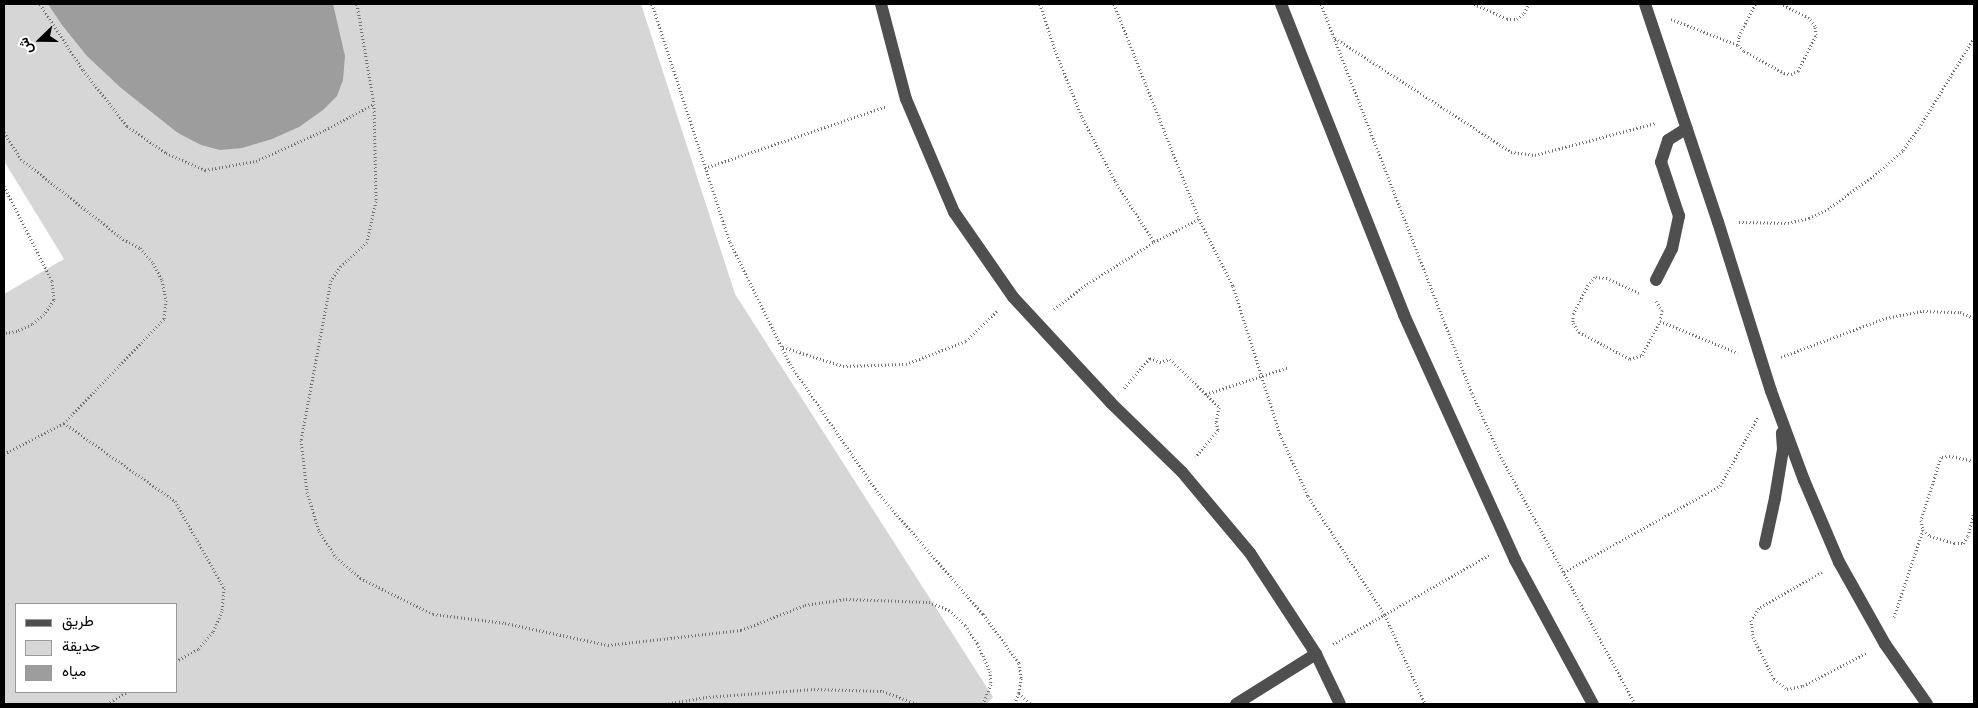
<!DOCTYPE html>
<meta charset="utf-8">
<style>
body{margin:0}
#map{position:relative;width:1978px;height:708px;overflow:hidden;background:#fff;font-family:"Varela Round",Vazirmatn,sans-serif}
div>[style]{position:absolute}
.green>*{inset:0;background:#d6d6d6}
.water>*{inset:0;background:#9d9d9d}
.path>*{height:3px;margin-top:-1.5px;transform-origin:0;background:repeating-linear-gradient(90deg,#717171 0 1px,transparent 0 3.5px)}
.minor>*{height:12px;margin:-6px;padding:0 6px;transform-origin:6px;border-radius:6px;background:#4f4f4f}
span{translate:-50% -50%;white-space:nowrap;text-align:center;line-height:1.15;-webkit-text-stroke:4.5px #fff;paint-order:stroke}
.frame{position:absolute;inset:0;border:5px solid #000;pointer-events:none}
.legend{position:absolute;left:15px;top:603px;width:162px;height:90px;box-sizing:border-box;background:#fff;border:1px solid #999;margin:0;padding:6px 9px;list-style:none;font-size:15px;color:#000}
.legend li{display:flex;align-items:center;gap:10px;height:25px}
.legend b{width:25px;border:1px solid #999}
.north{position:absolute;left:15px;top:15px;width:50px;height:50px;-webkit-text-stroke:4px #fff;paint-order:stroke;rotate:248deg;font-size:14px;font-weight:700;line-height:20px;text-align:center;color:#000}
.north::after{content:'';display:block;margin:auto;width:18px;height:22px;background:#000;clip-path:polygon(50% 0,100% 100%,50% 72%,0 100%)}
</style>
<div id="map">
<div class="green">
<i style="clip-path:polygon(evenodd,4px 4px,641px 4px,735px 294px,993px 697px,987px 704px,4px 704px,4px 294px,64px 259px,4px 161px,4px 4px,16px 604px,176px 604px,176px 692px,16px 692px,16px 604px)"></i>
</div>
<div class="water">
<i style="clip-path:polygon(48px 4px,333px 4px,345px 56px,343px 80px,337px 96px,323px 110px,299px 127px,272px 139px,242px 148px,220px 150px,201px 145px,178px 133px,121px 88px,87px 56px,62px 25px)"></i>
</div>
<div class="path">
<i style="left:40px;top:4px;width:79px;rotate:56.9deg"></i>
<i style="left:83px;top:70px;width:71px;rotate:51.8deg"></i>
<i style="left:127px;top:126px;width:47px;rotate:34.7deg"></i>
<i style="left:166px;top:153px;width:43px;rotate:23.6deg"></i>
<i style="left:205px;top:170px;width:52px;rotate:-10deg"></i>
<i style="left:256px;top:161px;width:76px;rotate:-24.2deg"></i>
<i style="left:325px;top:130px;width:55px;rotate:-28deg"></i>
<i style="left:357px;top:4px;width:101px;rotate:80.4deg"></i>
<i style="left:374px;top:104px;width:97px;rotate:88.8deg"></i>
<i style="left:376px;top:201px;width:42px;rotate:102.4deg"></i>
<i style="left:367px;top:242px;width:35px;rotate:137deg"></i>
<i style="left:341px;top:266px;width:17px;rotate:126deg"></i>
<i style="left:331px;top:280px;width:163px;rotate:100.6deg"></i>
<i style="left:301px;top:440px;width:52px;rotate:83.4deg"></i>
<i style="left:307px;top:492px;width:41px;rotate:72.9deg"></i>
<i style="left:319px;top:531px;width:31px;rotate:57deg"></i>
<i style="left:336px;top:557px;width:32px;rotate:41deg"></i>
<i style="left:360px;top:578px;width:81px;rotate:26.3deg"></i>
<i style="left:433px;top:614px;width:73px;rotate:7.1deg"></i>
<i style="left:505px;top:623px;width:105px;rotate:12.1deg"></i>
<i style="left:608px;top:645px;width:134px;rotate:-6.4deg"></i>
<i style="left:741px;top:630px;width:69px;rotate:-21.3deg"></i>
<i style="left:805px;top:605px;width:41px;rotate:-8.3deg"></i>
<i style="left:846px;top:599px;width:83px;rotate:2.1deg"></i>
<i style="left:929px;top:602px;width:22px;rotate:22deg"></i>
<i style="left:949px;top:610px;width:22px;rotate:43deg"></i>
<i style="left:965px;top:625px;width:22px;rotate:56deg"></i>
<i style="left:977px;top:643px;width:31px;rotate:65deg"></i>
<i style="left:990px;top:671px;width:13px;rotate:86deg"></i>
<i style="left:991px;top:684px;width:22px;rotate:112deg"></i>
<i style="left:652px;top:4px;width:250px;rotate:71.9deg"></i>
<i style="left:730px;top:242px;width:136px;rotate:63.8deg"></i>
<i style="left:790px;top:364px;width:158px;rotate:55.6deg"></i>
<i style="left:879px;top:494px;width:159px;rotate:49.1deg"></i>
<i style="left:983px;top:614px;width:61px;rotate:53.7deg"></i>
<i style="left:1019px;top:663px;width:15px;rotate:82deg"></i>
<i style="left:1021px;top:678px;width:15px;rotate:98deg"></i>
<i style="left:1019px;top:693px;width:12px;rotate:114deg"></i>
<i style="left:1040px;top:4px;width:48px;rotate:71.9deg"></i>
<i style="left:1055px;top:50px;width:72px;rotate:68.1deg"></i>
<i style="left:1082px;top:117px;width:72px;rotate:62.7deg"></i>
<i style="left:1115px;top:181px;width:72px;rotate:57.4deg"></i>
<i style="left:1114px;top:4px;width:231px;rotate:68.4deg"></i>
<i style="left:1199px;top:219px;width:75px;rotate:63.1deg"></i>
<i style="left:1233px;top:286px;width:155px;rotate:72.4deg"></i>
<i style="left:1280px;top:434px;width:68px;rotate:65.7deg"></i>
<i style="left:1308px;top:496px;width:142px;rotate:57.1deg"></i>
<i style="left:1385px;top:615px;width:98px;rotate:65.8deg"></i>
<i style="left:1321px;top:4px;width:417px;rotate:68.8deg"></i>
<i style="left:1472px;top:393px;width:70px;rotate:65.6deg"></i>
<i style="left:1501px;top:457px;width:281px;rotate:61.5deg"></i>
<i style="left:1474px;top:4px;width:36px;rotate:24deg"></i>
<i style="left:1507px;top:19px;width:10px"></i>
<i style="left:1517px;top:19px;width:9px;rotate:-41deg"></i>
<i style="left:1524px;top:13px;width:10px;rotate:-61deg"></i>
<i style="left:1671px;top:19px;width:72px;rotate:21.2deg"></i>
<i style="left:1738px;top:45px;width:8px;rotate:45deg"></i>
<i style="left:1744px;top:51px;width:46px;rotate:28.8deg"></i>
<i style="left:1784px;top:73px;width:7px;rotate:8deg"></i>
<i style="left:1791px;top:74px;width:8px;rotate:-23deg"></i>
<i style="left:1798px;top:71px;width:40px;rotate:-63.4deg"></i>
<i style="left:1816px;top:35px;width:9px;rotate:-96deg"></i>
<i style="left:1815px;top:26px;width:10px;rotate:-127deg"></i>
<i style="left:1809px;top:18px;width:31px;rotate:-153deg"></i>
<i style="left:1335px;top:38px;width:210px;rotate:32.9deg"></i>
<i style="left:1511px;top:152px;width:24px;rotate:7deg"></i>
<i style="left:1535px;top:155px;width:125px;rotate:-14.8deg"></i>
<i style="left:1738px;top:45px;width:9px;rotate:-84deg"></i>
<i style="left:1739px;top:36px;width:36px;rotate:-63deg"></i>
<i style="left:4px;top:132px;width:32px;rotate:58deg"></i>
<i style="left:21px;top:159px;width:130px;rotate:38.1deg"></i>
<i style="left:123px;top:239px;width:19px;rotate:28deg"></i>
<i style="left:140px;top:248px;width:20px;rotate:49deg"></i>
<i style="left:153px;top:263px;width:19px;rotate:62deg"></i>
<i style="left:162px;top:280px;width:20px;rotate:79deg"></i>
<i style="left:166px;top:300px;width:19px;rotate:96deg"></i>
<i style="left:164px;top:319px;width:144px;rotate:133.9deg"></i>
<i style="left:64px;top:423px;width:68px;rotate:152.7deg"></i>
<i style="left:705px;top:168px;width:192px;rotate:-18.8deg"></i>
<i style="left:4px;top:186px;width:106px;rotate:63.2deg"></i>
<i style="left:52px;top:281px;width:19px;rotate:84deg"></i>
<i style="left:54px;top:300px;width:17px;rotate:126deg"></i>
<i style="left:44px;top:314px;width:16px;rotate:140deg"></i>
<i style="left:32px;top:324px;width:17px;rotate:155deg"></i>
<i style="left:17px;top:331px;width:13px;rotate:171deg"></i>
<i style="left:1739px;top:222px;width:49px;rotate:1.2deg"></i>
<i style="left:1788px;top:223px;width:22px;rotate:-13deg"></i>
<i style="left:1809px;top:218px;width:21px;rotate:-25deg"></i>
<i style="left:1828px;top:209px;width:66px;rotate:-36.3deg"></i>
<i style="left:1881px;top:170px;width:30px;rotate:-42deg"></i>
<i style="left:1903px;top:150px;width:27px;rotate:-54deg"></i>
<i style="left:1919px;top:128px;width:105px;rotate:-58.6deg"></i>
<i style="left:1639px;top:293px;width:35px;rotate:-155deg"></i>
<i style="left:1607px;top:278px;width:12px;rotate:-175deg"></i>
<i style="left:1595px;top:277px;width:11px;rotate:131deg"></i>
<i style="left:1588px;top:285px;width:33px;rotate:117deg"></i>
<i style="left:1573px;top:314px;width:9px;rotate:90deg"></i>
<i style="left:1573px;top:323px;width:11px;rotate:56deg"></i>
<i style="left:1579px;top:332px;width:58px;rotate:27.9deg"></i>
<i style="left:1630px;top:359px;width:13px;rotate:-18deg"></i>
<i style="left:1642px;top:355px;width:38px;rotate:-62deg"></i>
<i style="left:1656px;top:301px;width:11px;rotate:56deg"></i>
<i style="left:1662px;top:310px;width:11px;rotate:100deg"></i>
<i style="left:1660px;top:321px;width:84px;rotate:22.3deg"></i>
<i style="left:1054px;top:309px;width:41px;rotate:-37.1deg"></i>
<i style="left:1087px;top:284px;width:79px;rotate:-32.1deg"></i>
<i style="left:1154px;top:242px;width:51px;rotate:-27.1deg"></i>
<i style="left:783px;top:347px;width:63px;rotate:17.6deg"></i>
<i style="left:843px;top:366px;width:63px;rotate:-1.8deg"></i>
<i style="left:906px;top:364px;width:64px;rotate:-21deg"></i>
<i style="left:966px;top:341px;width:43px;rotate:-44.1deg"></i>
<i style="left:1781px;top:357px;width:112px;rotate:-20.4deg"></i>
<i style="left:1886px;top:318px;width:38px;rotate:-11deg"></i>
<i style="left:1923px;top:311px;width:37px;rotate:2deg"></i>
<i style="left:1960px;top:312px;width:15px;rotate:23deg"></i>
<i style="left:1124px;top:388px;width:40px;rotate:-49deg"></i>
<i style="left:1150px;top:358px;width:11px;rotate:22deg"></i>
<i style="left:1160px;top:362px;width:10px;rotate:-17deg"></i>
<i style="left:1170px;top:359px;width:69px;rotate:44.4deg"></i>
<i style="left:1219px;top:407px;width:15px;rotate:101deg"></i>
<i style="left:1216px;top:422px;width:8px;rotate:76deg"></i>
<i style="left:1218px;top:430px;width:35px;rotate:130deg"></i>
<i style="left:1206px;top:394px;width:87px;rotate:-18deg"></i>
<i style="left:64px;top:423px;width:136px;rotate:35.1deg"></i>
<i style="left:175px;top:501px;width:100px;rotate:60.6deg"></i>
<i style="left:224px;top:588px;width:23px;rotate:95deg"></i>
<i style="left:222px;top:611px;width:23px;rotate:113deg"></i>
<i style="left:213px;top:632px;width:23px;rotate:131deg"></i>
<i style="left:198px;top:649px;width:25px;rotate:151deg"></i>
<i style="left:1974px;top:461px;width:25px;rotate:-168deg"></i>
<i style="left:1950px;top:456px;width:9px;rotate:174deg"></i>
<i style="left:1941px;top:457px;width:66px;rotate:107.6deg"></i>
<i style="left:1921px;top:520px;width:10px;rotate:79deg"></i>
<i style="left:1923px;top:530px;width:9px;rotate:41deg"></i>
<i style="left:1930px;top:536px;width:25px;rotate:16deg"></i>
<i style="left:1954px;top:543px;width:9px"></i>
<i style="left:1963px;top:543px;width:9px;rotate:-54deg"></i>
<i style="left:1968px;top:536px;width:25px;rotate:-76deg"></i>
<i style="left:1564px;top:572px;width:178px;rotate:-28.9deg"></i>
<i style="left:1720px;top:486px;width:79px;rotate:-61.2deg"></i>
<i style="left:1822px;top:572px;width:73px;rotate:150.3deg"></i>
<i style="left:1759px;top:608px;width:14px;rotate:124deg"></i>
<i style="left:1751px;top:620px;width:17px;rotate:83deg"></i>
<i style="left:1753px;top:637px;width:47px;rotate:63.4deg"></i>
<i style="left:1774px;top:679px;width:16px;rotate:38deg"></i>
<i style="left:1787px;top:689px;width:16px;rotate:-11deg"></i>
<i style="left:1803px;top:686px;width:71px;rotate:-27.6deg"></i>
<i style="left:1894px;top:617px;width:92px;rotate:-71.6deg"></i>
<i style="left:1333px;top:644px;width:182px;rotate:-29.7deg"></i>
<i style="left:1019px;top:693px;width:16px;rotate:43deg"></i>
<i style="left:107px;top:704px;width:23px;rotate:-31deg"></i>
<i style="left:665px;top:704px;width:42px;rotate:-9.7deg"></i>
<i style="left:706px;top:697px;width:108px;rotate:-4.2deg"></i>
<i style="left:814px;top:689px;width:69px;rotate:1.7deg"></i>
<i style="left:883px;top:691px;width:36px;rotate:21deg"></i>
</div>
<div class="minor">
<i style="left:881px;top:4px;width:98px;rotate:75.3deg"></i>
<i style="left:906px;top:99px;width:123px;rotate:67deg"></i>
<i style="left:954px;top:212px;width:103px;rotate:55.2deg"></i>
<i style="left:1013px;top:297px;width:144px;rotate:47.2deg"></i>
<i style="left:1111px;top:403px;width:99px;rotate:44.2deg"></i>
<i style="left:1182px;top:472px;width:106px;rotate:50deg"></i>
<i style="left:1250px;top:553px;width:121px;rotate:56.8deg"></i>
<i style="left:1316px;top:654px;width:55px;rotate:64.4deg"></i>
<i style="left:1281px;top:4px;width:334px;rotate:68.4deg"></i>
<i style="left:1404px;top:315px;width:269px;rotate:65.6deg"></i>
<i style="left:1515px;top:560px;width:164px;rotate:61.6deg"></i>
<i style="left:1645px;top:4px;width:230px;rotate:71.5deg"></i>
<i style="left:1718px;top:222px;width:177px;rotate:72.6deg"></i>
<i style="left:1771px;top:391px;width:95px;rotate:69.7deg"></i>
<i style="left:1804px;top:480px;width:89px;rotate:66.9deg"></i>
<i style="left:1839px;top:562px;width:94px;rotate:60.7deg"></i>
<i style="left:1885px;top:644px;width:73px;rotate:55deg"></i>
<i style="left:1656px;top:280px;width:35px;rotate:-63deg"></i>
<i style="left:1672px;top:249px;width:34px;rotate:-78deg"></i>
<i style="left:1679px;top:216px;width:57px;rotate:-108.4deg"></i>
<i style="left:1661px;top:162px;width:23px;rotate:-72deg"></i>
<i style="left:1668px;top:140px;width:22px;rotate:-32deg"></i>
<i style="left:1765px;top:544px;width:47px;rotate:-77.7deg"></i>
<i style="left:1775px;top:498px;width:50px;rotate:-80.7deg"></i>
<i style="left:1783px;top:449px;width:16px;rotate:-94deg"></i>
<i style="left:1236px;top:704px;width:94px;rotate:-32deg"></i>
</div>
<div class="frame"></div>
<ul class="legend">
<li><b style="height:6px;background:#4f4f4f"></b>طريق</li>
<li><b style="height:14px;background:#d6d6d6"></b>حديقة</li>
<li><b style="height:14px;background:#9d9d9d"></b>مياه</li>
</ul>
<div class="north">ش</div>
</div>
